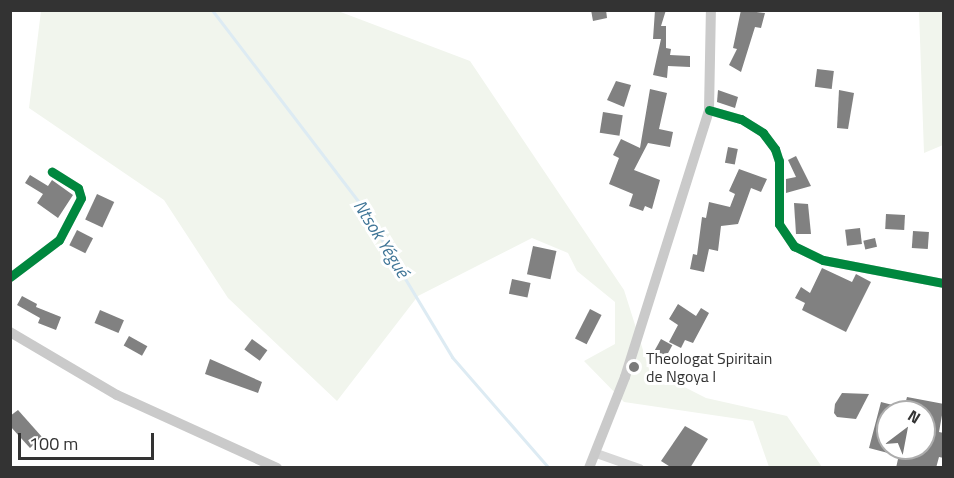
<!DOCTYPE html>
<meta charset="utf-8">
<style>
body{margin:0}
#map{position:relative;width:954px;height:478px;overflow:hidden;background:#fff;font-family:"Titillium Web",sans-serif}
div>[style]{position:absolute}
.green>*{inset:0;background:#f1f5ed}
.stream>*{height:3px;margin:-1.5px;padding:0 1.5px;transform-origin:1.5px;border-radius:1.5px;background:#ddebf3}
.building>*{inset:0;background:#818181;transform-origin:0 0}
.minor>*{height:9px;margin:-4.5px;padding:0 4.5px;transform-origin:4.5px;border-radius:4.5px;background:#d7d7d7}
.major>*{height:10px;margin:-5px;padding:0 5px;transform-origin:5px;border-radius:5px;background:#cacaca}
.cycleway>*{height:9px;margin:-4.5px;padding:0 4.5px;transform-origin:4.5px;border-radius:4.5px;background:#00873e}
.dots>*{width:16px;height:16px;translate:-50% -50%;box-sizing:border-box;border:3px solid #fff;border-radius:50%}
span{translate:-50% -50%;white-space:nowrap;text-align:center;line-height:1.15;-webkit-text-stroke:6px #fff;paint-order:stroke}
.poi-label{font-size:16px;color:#333}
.left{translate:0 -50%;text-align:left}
.water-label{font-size:18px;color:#3f7597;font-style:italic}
.frame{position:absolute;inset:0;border:12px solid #333;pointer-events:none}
.north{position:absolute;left:876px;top:400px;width:60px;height:60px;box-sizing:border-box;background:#fff;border:2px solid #adadad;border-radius:50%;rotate:32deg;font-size:16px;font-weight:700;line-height:24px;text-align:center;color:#333}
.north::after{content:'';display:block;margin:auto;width:21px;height:27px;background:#7a7a7a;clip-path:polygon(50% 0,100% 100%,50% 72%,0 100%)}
.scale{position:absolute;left:18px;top:433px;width:136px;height:27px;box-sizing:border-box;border:3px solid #333;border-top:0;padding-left:8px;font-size:18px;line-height:21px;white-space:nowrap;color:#333;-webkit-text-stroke:4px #fff;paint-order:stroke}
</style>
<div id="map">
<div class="green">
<i style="clip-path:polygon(41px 11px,338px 11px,470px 61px,624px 290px,649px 369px,706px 398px,787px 416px,822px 467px,769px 467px,753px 421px,624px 402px,584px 361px,615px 344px,615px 302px,577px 271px,568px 253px,532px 238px,418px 296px,337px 401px,228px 298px,164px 200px,29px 108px)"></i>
<i style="clip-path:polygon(919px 11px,944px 11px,943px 145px,924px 153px)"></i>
</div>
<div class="stream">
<i style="left:212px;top:10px;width:242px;rotate:52.6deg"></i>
<i style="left:359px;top:202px;width:181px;rotate:59deg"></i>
<i style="left:452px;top:357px;width:147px;rotate:48.9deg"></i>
</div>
<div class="building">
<i style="clip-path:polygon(591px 10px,606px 10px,607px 18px,593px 21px)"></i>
<i style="clip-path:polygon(655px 10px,666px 10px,661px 26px,666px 26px,666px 48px,671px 49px,670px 55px,690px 56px,690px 67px,668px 66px,667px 78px,653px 75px,661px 39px,653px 39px)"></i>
<i style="clip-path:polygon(741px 10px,765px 13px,761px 28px,755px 27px,741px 72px,729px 65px,737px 49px,733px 48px)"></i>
<i style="left:817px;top:69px;width:17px;height:18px;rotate:7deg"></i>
<i style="clip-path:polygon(616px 81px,631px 85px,624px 107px,607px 100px)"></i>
<i style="clip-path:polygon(650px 89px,667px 93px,659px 129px,673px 132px,670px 147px,648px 143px,634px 170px,660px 180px,652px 209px,645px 206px,643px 211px,629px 206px,633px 194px,609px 184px,619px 158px,613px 155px,621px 139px,640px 148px)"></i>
<i style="clip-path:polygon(718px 90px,738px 97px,735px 108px,717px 102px)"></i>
<i style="clip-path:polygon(839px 90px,854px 93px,848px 129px,837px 128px)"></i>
<i style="left:603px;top:112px;width:20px;height:21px;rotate:9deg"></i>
<i style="left:728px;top:147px;width:10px;height:16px;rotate:11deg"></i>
<i style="clip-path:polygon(796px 156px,811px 186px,786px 193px,786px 179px,796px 177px,788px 160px)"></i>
<i style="clip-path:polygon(739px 169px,767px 179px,761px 192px,751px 188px,738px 224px,721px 226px,718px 251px,709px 249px,704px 272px,690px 269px,693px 254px,697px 255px,702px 217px,706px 218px,709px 202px,730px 207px,735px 194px,729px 191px)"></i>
<i style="clip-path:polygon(30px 175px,48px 186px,52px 180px,73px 195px,58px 218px,37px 203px,43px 194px,25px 183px)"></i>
<i style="left:97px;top:194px;width:19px;height:28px;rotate:25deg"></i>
<i style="clip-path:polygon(794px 203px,808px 204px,811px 234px,796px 234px)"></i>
<i style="left:886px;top:214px;width:19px;height:15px;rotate:3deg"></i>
<i style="left:860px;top:228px;width:16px;height:15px;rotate:83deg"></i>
<i style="left:77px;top:230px;width:18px;height:17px;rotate:27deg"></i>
<i style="left:913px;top:231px;width:16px;height:17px;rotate:4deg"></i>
<i style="left:875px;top:238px;width:9px;height:12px;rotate:77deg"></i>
<i style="left:533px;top:246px;width:24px;height:29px;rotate:12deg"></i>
<i style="clip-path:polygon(822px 268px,852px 282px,856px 274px,871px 282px,846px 332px,802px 310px,805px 303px,795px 298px,801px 287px,810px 293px)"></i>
<i style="left:512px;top:279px;width:19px;height:15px;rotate:12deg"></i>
<i style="clip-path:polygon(22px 296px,37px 304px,36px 307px,61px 317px,56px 330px,38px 323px,40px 318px,17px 305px)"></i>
<i style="clip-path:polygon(678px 304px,696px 316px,701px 308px,709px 313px,693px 343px,685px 340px,681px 348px,669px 342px,678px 325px,669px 319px)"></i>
<i style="left:590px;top:309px;width:13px;height:33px;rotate:27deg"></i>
<i style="left:100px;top:310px;width:26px;height:14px;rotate:23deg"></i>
<i style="left:129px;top:336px;width:21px;height:11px;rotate:29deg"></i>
<i style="left:252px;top:339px;width:19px;height:13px;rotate:36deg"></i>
<i style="left:661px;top:339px;width:13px;height:18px;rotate:29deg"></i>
<i style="clip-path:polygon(210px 359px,262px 382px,258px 393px,205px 374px)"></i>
<i style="clip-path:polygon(842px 393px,869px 394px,856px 419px,837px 417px,834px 413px,835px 404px)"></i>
<i style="clip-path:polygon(907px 397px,944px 404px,939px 432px,944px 433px,944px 458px,939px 457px,936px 468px,896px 468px,900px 450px,913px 453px,914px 448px,924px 448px,924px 412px,888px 412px,888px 453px,869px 448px,881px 402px,904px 408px)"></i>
<i style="clip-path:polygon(18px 410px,42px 437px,30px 448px,10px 426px,10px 416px)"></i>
<i style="clip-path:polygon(685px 426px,708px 439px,690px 468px,672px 468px,661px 461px)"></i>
</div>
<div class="minor">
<i style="left:709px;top:110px;width:33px;rotate:16deg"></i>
<i style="left:741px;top:119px;width:26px;rotate:32deg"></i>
<i style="left:763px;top:133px;width:20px;rotate:53deg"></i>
<i style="left:775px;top:149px;width:13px;rotate:72deg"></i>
<i style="left:779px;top:161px;width:63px;rotate:90deg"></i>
<i style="left:779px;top:224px;width:27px;rotate:56deg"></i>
<i style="left:794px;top:246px;width:32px;rotate:26deg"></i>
<i style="left:823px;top:260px;width:123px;rotate:10.8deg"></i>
<i style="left:10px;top:277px;width:61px;rotate:-37.1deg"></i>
<i style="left:59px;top:240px;width:47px;rotate:-62.4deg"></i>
<i style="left:81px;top:198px;width:10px;rotate:-107deg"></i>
<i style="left:78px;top:188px;width:31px;rotate:-148deg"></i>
<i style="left:596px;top:453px;width:46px;rotate:19.2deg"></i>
</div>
<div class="major">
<i style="left:10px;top:332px;width:124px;rotate:30.5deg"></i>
<i style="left:117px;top:395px;width:176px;rotate:24.5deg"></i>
<i style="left:589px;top:468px;width:98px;rotate:-68.4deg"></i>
<i style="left:625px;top:377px;width:280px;rotate:-72.5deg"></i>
<i style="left:709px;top:110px;width:100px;rotate:-88.9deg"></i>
</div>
<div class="cycleway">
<i style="left:709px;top:110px;width:33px;rotate:16deg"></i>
<i style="left:741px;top:119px;width:26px;rotate:32deg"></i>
<i style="left:763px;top:133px;width:20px;rotate:53deg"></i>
<i style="left:775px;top:149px;width:13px;rotate:72deg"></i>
<i style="left:779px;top:161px;width:63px;rotate:90deg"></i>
<i style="left:779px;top:224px;width:27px;rotate:56deg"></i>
<i style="left:794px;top:246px;width:32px;rotate:26deg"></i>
<i style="left:823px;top:260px;width:123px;rotate:10.8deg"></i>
<i style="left:10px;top:277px;width:61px;rotate:-37.1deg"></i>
<i style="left:59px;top:240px;width:47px;rotate:-62.4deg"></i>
<i style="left:81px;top:198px;width:10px;rotate:-107deg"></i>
<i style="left:78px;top:188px;width:31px;rotate:-148deg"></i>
</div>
<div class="dots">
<i style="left:634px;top:367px;background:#7a7a7a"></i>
</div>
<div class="poi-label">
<span class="left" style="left:646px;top:367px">Theologat Spiritain<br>de Ngoya I</span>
</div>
<div class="water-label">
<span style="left:381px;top:239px;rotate:58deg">Ntsok Yégué</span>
</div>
<div class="frame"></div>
<div class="north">N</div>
<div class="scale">100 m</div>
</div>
